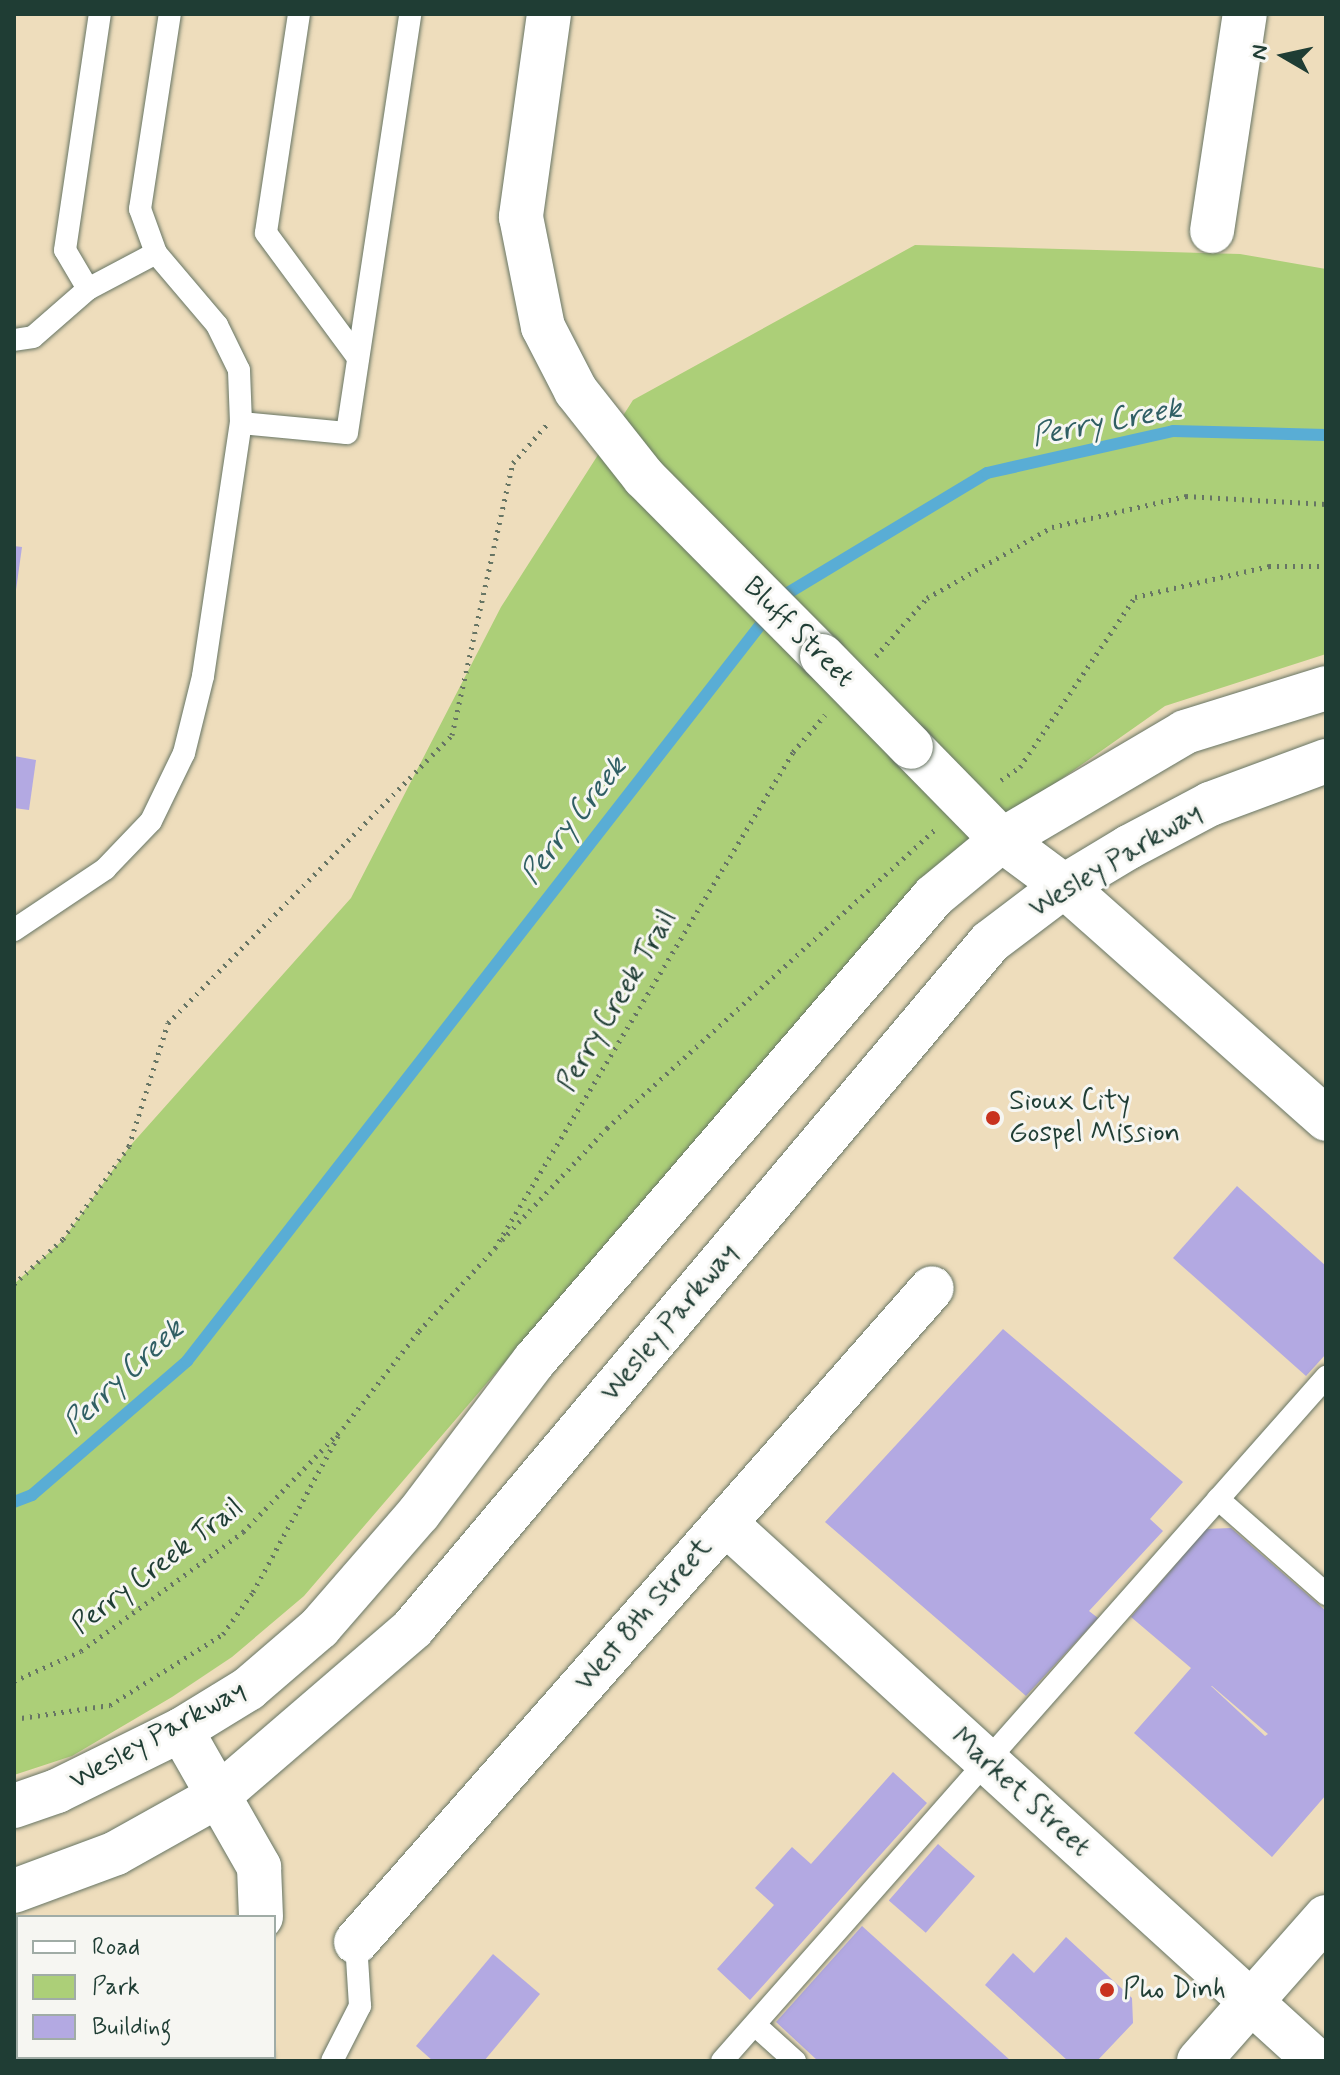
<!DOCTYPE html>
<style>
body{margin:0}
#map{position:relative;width:1340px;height:2075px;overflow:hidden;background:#eeddbc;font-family:Mynerve,sans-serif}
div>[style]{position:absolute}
.green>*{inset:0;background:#accf78}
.stream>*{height:12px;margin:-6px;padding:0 6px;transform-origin:6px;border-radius:6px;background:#59add5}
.building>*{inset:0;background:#b3a9e2;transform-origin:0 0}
.path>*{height:5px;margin-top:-2.5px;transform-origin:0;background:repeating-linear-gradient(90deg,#677564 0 2px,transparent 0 8px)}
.roads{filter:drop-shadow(0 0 2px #677564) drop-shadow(0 0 2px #677564)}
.service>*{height:22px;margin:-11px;padding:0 11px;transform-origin:11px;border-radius:11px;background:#fff}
.minor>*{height:44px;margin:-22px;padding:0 22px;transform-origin:22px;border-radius:22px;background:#fff}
.secondary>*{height:44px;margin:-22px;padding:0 22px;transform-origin:22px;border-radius:22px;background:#fff}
.primary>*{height:44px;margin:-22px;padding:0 22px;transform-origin:22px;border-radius:22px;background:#fff}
.bridges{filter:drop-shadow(0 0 2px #677564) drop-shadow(0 0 2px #677564)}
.minor-bridge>*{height:44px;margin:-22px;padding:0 22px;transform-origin:22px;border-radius:22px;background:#fff}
.dots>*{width:22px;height:22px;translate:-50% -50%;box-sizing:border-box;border:4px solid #f6f6f2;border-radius:50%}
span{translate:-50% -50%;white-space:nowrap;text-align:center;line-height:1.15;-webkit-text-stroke:6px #f6f6f2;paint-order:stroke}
.street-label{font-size:28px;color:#1f3d34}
.poi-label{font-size:28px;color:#1f3d34}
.left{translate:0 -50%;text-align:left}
.water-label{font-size:30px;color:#305f64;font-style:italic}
.frame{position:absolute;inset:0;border:16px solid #1f3d34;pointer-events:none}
.legend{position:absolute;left:16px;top:1915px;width:260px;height:144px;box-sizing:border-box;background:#f6f6f2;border:2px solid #a0aca6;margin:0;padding:10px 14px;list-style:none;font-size:24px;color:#1f3d34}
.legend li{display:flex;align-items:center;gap:16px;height:40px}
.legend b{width:40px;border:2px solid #a0aca6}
.north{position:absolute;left:1244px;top:16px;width:80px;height:80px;-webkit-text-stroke:6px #f6f6f2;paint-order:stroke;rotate:279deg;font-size:22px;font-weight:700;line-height:32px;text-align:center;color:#1f3d34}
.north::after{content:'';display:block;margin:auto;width:28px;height:36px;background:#1f3d34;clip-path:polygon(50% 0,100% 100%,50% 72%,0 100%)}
</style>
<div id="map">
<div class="green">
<i style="clip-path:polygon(915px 245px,1240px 254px,1326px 269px,1326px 654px,1165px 706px,922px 877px,304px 1596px,232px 1657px,172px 1697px,72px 1756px,14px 1775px,14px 1284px,63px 1240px,130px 1146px,351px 898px,501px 607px,633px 400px)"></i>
</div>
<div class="stream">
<i style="left:14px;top:1502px;width:19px;rotate:-21deg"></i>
<i style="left:32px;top:1495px;width:205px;rotate:-40.8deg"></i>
<i style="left:187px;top:1361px;width:970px;rotate:-52.08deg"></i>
<i style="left:783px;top:596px;width:238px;rotate:-31.1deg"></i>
<i style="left:987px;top:473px;width:191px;rotate:-12.7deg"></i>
<i style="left:1173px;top:431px;width:153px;rotate:1.5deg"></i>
</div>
<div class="building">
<i style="clip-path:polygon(14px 546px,22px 547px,16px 590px,14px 590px)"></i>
<i style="clip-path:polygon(14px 756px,36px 760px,29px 810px,14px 808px)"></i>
<i style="clip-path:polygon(1237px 1186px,1326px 1266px,1326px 1354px,1306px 1376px,1173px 1258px)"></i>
<i style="clip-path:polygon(1003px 1329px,1183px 1482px,1150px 1519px,1163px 1531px,1089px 1611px,1098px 1618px,1026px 1696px,825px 1522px)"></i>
<i style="clip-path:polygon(evenodd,1231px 1528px,1326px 1611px,1326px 1795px,1272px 1857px,1134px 1733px,1191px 1668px,1131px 1617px,1206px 1529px,1231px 1528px,1211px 1686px,1212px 1686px,1268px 1734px,1265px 1736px,1211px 1686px)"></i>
<i style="clip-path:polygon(893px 1772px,927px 1803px,750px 2000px,717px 1969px,774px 1905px,755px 1888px,792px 1847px,811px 1864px)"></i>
<i style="left:938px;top:1844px;width:49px;height:75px;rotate:41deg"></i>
<i style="clip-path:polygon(862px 1926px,1011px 2061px,818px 2061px,776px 2022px)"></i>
<i style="clip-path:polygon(1066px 1937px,1132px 1998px,1133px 2023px,1097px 2061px,1068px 2061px,985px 1985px,1013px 1953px,1034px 1973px)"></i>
<i style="clip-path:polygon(18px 1944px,18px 2057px,155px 2057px,14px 2061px)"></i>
<i style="clip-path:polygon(493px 1954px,540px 1994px,484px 2061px,433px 2061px,416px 2046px)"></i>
</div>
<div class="path">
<i style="left:876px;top:656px;width:77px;rotate:-48.7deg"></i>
<i style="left:927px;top:598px;width:144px;rotate:-29.6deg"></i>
<i style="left:1052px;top:527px;width:138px;rotate:-13deg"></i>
<i style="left:1186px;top:496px;width:140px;rotate:3.3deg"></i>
<i style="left:1001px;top:780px;width:23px;rotate:-34deg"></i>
<i style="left:1020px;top:767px;width:205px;rotate:-55.9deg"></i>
<i style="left:1135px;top:597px;width:138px;rotate:-13deg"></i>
<i style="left:1269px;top:566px;width:57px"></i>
<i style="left:502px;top:1240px;width:154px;rotate:-46.8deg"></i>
<i style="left:607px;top:1128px;width:445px;rotate:-42.3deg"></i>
<i style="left:14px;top:1284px;width:67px;rotate:-42.6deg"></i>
<i style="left:63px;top:1239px;width:114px;rotate:-54.6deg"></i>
<i style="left:129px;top:1146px;width:129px;rotate:-72.4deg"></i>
<i style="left:168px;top:1023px;width:404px;rotate:-45.4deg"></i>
<i style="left:452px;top:735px;width:279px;rotate:-77.4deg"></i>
<i style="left:513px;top:463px;width:55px;rotate:-48.7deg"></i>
<i style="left:14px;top:1681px;width:73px;rotate:-24.1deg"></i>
<i style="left:81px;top:1651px;width:201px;rotate:-36.3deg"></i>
<i style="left:243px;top:1532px;width:144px;rotate:-46.1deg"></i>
<i style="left:343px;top:1428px;width:123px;rotate:-51.9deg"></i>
<i style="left:419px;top:1331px;width:113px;rotate:-47.5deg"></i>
<i style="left:495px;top:1248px;width:579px;rotate:-59deg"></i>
<i style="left:793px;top:752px;width:49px;rotate:-49.1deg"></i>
<i style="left:14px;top:1719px;width:97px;rotate:-8.3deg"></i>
<i style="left:110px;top:1705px;width:133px;rotate:-32.1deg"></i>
<i style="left:223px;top:1634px;width:52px;rotate:-54.5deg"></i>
<i style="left:253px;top:1592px;width:178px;rotate:-61.4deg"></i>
</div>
<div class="roads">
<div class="service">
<i style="left:299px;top:14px;width:221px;rotate:98.6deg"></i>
<i style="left:266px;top:233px;width:155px;rotate:53.6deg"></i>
<i style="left:88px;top:289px;width:45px;rotate:-120.5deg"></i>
<i style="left:65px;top:250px;width:239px;rotate:-81.6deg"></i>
<i style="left:14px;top:340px;width:19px;rotate:-9deg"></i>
<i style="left:33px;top:337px;width:73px;rotate:-41.1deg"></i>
<i style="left:88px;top:289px;width:77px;rotate:-27.9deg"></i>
<i style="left:241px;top:423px;width:106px;rotate:5.4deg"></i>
<i style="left:347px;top:433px;width:424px;rotate:-81.4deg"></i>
<i style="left:14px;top:930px;width:110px;rotate:-33.8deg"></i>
<i style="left:105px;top:869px;width:66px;rotate:-46.2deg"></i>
<i style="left:151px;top:821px;width:76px;rotate:-64.1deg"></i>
<i style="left:184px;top:753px;width:79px;rotate:-76.1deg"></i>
<i style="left:203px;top:676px;width:256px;rotate:-81.5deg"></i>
<i style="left:241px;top:423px;width:53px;rotate:-92.2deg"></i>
<i style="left:239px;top:370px;width:50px;rotate:-116.1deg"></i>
<i style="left:217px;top:325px;width:94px;rotate:-130.3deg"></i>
<i style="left:156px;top:253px;width:47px;rotate:-110deg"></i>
<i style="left:140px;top:209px;width:197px;rotate:-81.3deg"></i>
<i style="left:1218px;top:1499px;width:144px;rotate:41.3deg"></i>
<i style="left:755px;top:2025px;width:54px;rotate:42deg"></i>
<i style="left:332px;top:2061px;width:62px;rotate:-63deg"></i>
<i style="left:360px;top:2006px;width:64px;rotate:-93.6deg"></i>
<i style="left:722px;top:2061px;width:913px;rotate:-48.55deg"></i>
</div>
<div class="minor">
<i style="left:549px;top:14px;width:205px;rotate:97.9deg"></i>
<i style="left:521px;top:217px;width:112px;rotate:78.7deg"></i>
<i style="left:543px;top:327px;width:72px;rotate:62.7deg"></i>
<i style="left:576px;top:391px;width:110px;rotate:51.7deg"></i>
<i style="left:644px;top:477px;width:252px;rotate:45.2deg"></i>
<i style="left:1212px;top:231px;width:219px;rotate:-81.4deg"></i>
<i style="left:911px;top:747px;width:130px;rotate:45.6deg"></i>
<i style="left:1002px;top:840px;width:77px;rotate:36.6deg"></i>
<i style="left:1064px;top:886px;width:351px;rotate:41.6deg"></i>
<i style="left:725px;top:1523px;width:799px;rotate:42.31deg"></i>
<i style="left:181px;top:1730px;width:158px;rotate:60.3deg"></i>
<i style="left:259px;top:1867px;width:50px;rotate:87.7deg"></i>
<i style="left:356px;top:1942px;width:871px;rotate:-48.63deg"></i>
<i style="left:250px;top:2061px;width:4px;rotate:-76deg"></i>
</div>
<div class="secondary">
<i style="left:1199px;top:2061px;width:192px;rotate:-48.6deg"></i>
</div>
<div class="primary">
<i style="left:14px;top:1806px;width:46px;rotate:-19.2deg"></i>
<i style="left:57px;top:1791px;width:138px;rotate:-26.2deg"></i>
<i style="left:181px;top:1730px;width:79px;rotate:-31.5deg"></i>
<i style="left:248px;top:1689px;width:94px;rotate:-40.7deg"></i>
<i style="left:319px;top:1628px;width:152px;rotate:-49deg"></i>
<i style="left:419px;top:1513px;width:191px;rotate:-52.9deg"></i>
<i style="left:534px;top:1361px;width:613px;rotate:-49.3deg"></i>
<i style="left:934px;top:896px;width:88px;rotate:-39.5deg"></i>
<i style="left:1002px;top:840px;width:212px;rotate:-30.5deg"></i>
<i style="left:1185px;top:732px;width:148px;rotate:-17.3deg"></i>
<i style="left:14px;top:1891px;width:109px;rotate:-20.4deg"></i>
<i style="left:116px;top:1853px;width:117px;rotate:-29.2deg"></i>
<i style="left:218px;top:1796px;width:257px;rotate:-40.7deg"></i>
<i style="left:413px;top:1628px;width:896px;rotate:-49.93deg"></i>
<i style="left:990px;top:942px;width:93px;rotate:-37.1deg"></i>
<i style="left:1064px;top:886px;width:76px;rotate:-31deg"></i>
<i style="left:1129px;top:847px;width:92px;rotate:-28deg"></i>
<i style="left:1210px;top:804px;width:124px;rotate:-20.3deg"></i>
</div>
</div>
<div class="bridges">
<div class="minor-bridge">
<i style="left:822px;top:656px;width:127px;rotate:45.6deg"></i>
</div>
</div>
<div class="dots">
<i style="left:993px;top:1118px;background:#c8321e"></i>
<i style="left:1107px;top:1990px;background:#c8321e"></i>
</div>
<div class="street-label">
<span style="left:798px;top:633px;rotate:45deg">Bluff Street</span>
<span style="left:1116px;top:861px;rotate:-31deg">Wesley Parkway</span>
<span style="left:618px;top:1001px;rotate:-59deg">Perry Creek Trail</span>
<span style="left:670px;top:1323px;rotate:-50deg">Wesley Parkway</span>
<span style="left:158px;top:1567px;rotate:-37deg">Perry Creek Trail</span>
<span style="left:644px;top:1615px;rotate:-49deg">West 8th Street</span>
<span style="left:158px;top:1736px;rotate:-29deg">Wesley Parkway</span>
<span style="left:1020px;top:1793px;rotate:42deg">Market Street</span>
</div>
<div class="poi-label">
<span class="left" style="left:1009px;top:1118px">Sioux City<br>Gospel Mission</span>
<span class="left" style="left:1123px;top:1990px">Pho Dinh</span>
</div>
<div class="water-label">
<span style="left:1107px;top:423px;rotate:-11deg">Perry Creek</span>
<span style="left:574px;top:821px;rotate:-52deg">Perry Creek</span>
<span style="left:124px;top:1377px;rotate:-43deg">Perry Creek</span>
</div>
<div class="frame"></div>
<ul class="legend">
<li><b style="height:10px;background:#fff"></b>Road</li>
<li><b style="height:22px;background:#accf78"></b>Park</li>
<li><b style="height:22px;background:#b3a9e2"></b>Building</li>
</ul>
<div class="north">N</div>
</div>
